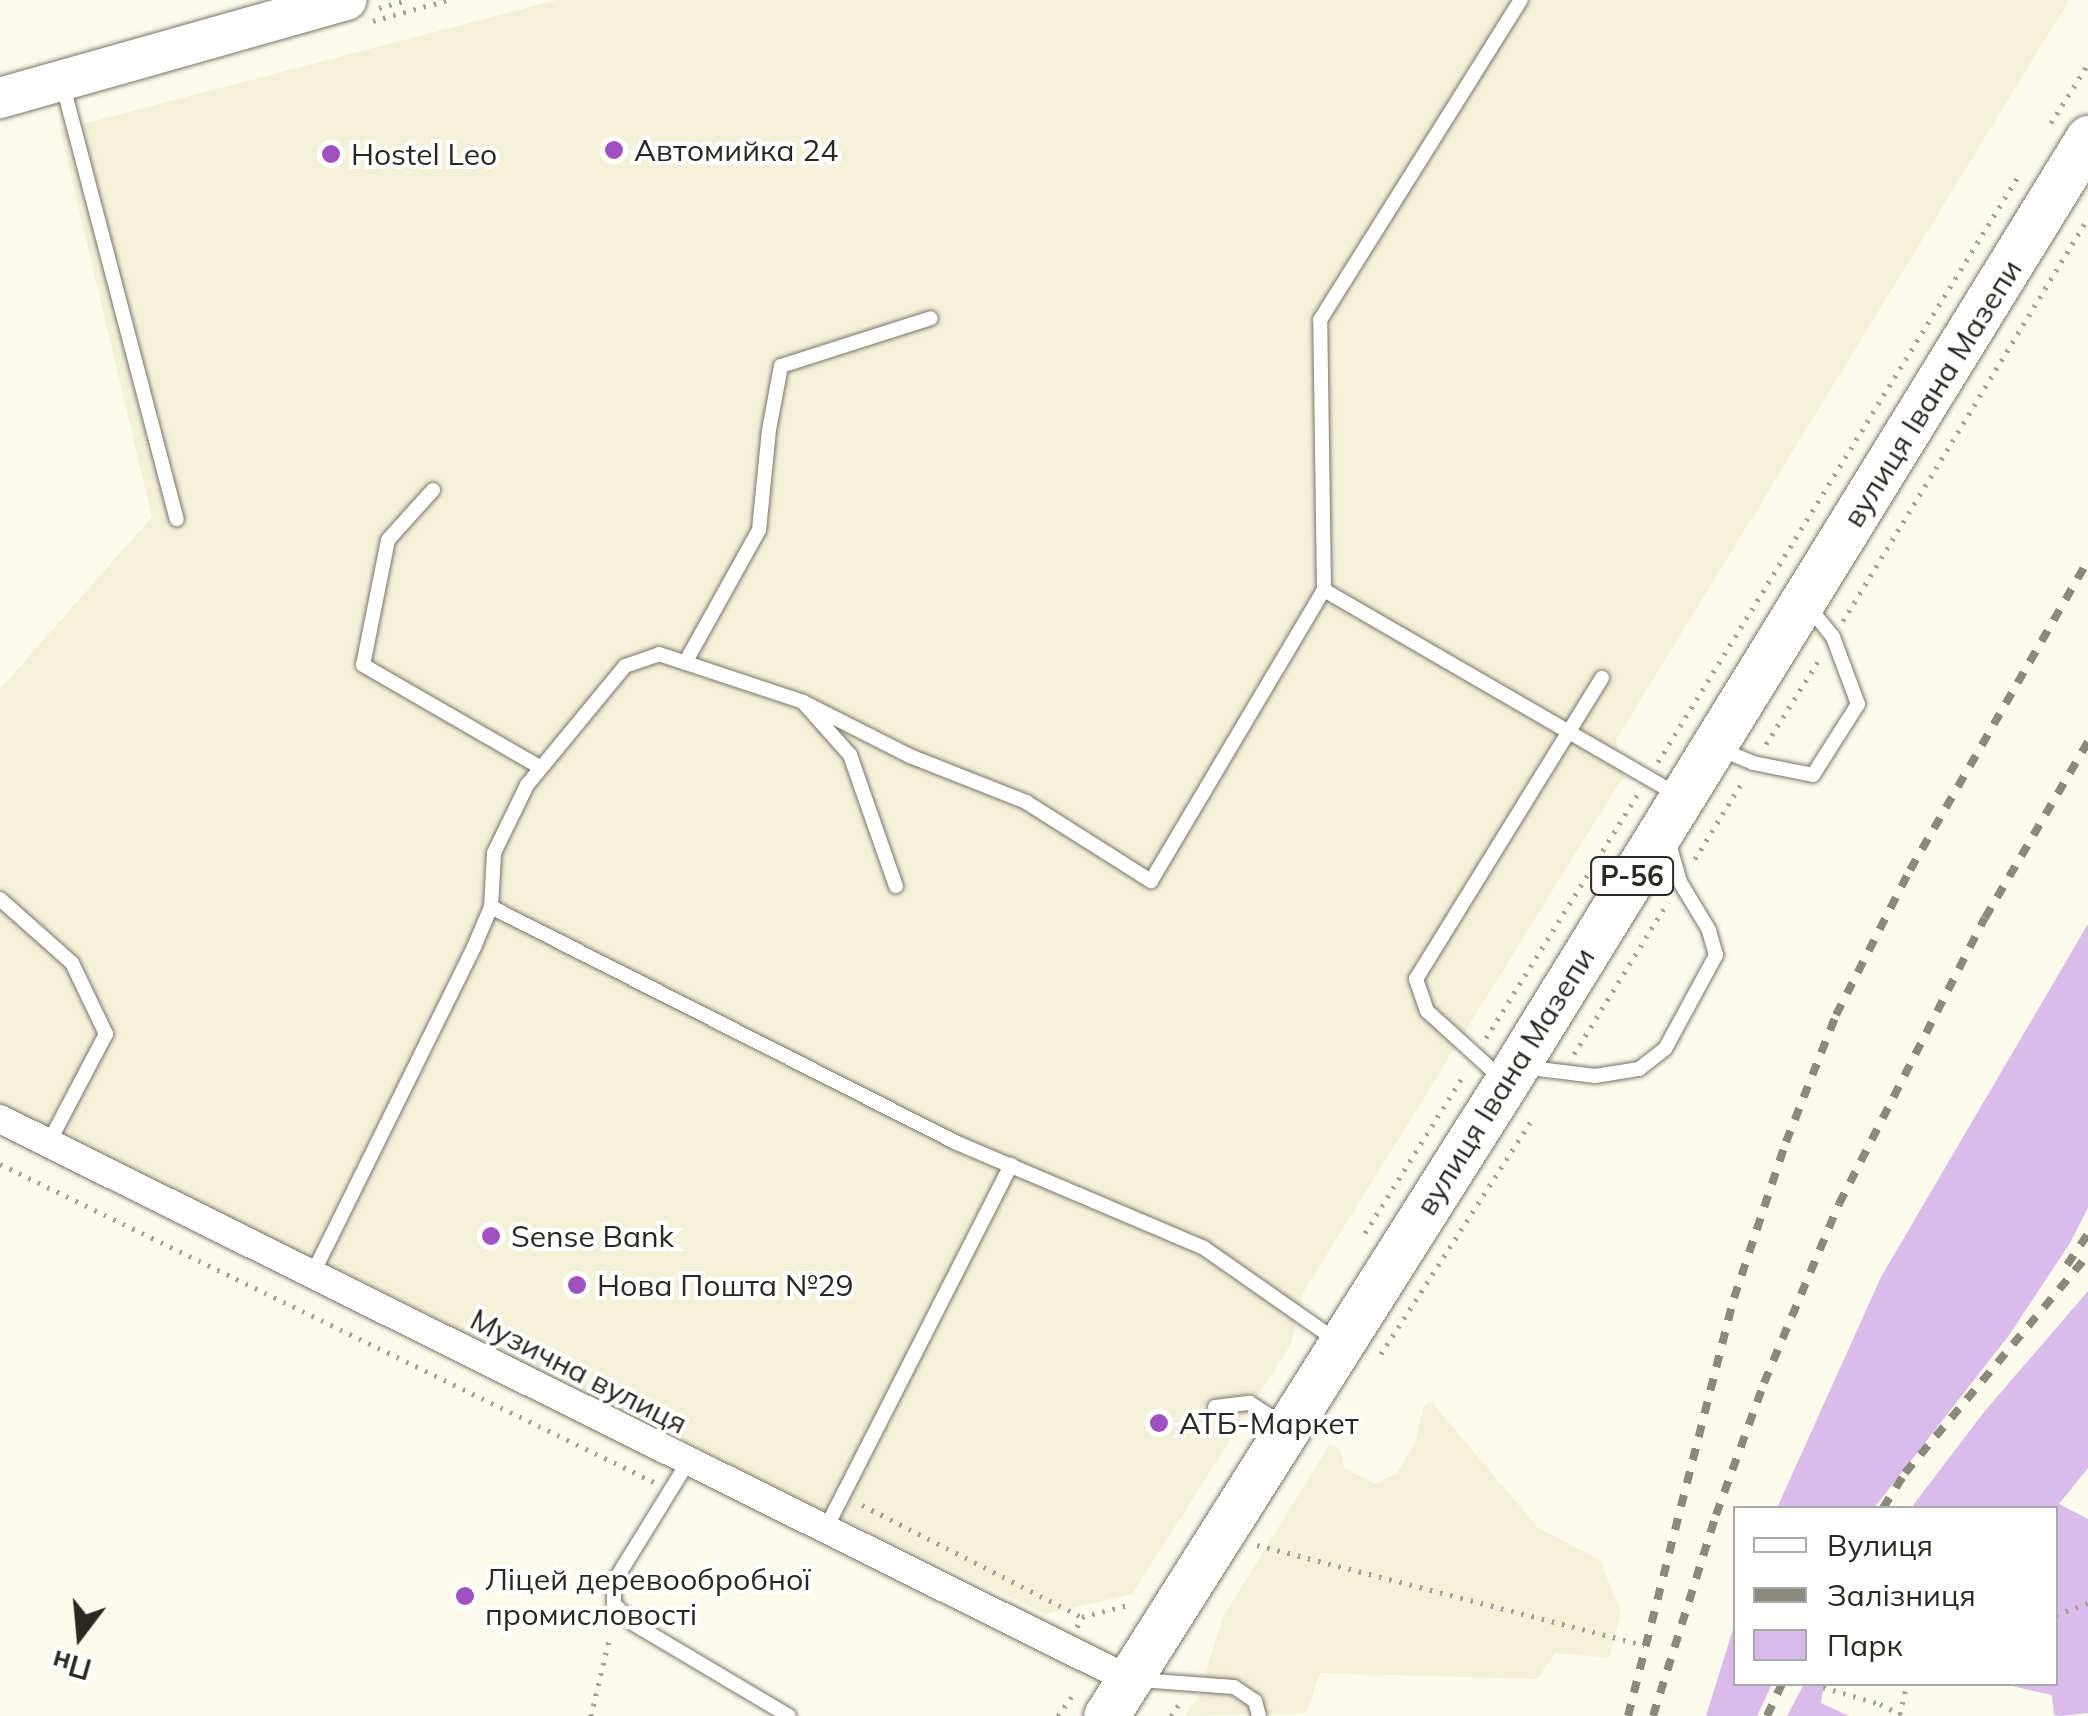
<!DOCTYPE html>
<meta charset="utf-8">
<style>
body{margin:0}
#map{position:relative;width:2088px;height:1716px;overflow:hidden;background:#fcfaea;font-family:Mulish,sans-serif}
div>[style]{position:absolute}
.built>*{inset:0;background:#f4f1d9}
.green>*{inset:0;background:#dabbe9}
.path>*{height:5px;margin-top:-2.5px;transform-origin:0;background:repeating-linear-gradient(90deg,#a4a296 0 2.5px,transparent 0 10.5px)}
.roads{filter:drop-shadow(0 0 2px #777567) drop-shadow(0 0 2px #777567)}
.lane>*{height:14px;margin:-7px;padding:0 7px;transform-origin:7px;border-radius:7px;background:#fff}
.street>*{height:28px;margin:-14px;padding:0 14px;transform-origin:14px;border-radius:14px;background:#fff}
.secondary>*{height:40px;margin:-20px;padding:0 20px;transform-origin:20px;border-radius:20px;background:#fff}
.primary>*{height:45px;margin:-22.5px;padding:0 22.5px;transform-origin:22.5px;border-radius:22.5px;background:#fff}
.rail>*{height:8px;margin-top:-4px;transform-origin:0;background:repeating-linear-gradient(90deg,#8a897e 0 12px,transparent 0 24px)}
.dots>*{width:28px;height:28px;translate:-50% -50%;box-sizing:border-box;border:5px solid #fff;border-radius:50%}
span{translate:-50% -50%;white-space:nowrap;text-align:center;line-height:1.15;-webkit-text-stroke:8px #fff;paint-order:stroke}
.shield-label span{padding:2px 8px;background:#fff;border:2px solid;border-radius:8px;-webkit-text-stroke-width:0}
.shield-label{font-size:28px;color:#292822;font-weight:700}
.poi-label{font-size:30px;color:#292822}
.left{translate:0 -50%;text-align:left}
.street-label{font-size:30px;color:#292822}
.legend{position:absolute;left:1733px;top:1506px;width:325px;height:180px;box-sizing:border-box;background:#fff;border:2px solid #a9a9a7;margin:0;padding:12px 18px;list-style:none;font-size:30px;color:#292822}
.legend li{display:flex;align-items:center;gap:20px;height:50px}
.legend b{width:50px;border:2px solid #a9a9a7}
.north{position:absolute;left:30px;top:1586px;width:100px;height:100px;-webkit-text-stroke:8px #fff;paint-order:stroke;rotate:196deg;font-size:28px;font-weight:700;line-height:40px;text-align:center;color:#292822}
.north::after{content:'';display:block;margin:auto;width:35px;height:45px;background:#292822;clip-path:polygon(50% 0,100% 100%,50% 72%,0 100%)}
</style>
<div id="map">
<div class="built">
<i style="clip-path:polygon(557px 0,2069px 0,1616px 740px,1624px 775px,1303px 1293px,1291px 1344px,1132px 1594px,1046px 1614px,813px 1505px,0 1104px,0 689px,152px 517px,60px 130px)"></i>
<i style="clip-path:polygon(1430px 1400px,1538px 1528px,1600px 1560px,1621px 1613px,1609px 1658px,1555px 1653px,1537px 1679px,1320px 1673px,1306px 1713px,1185px 1716px,1198px 1698px,1223px 1617px,1330px 1444px,1341px 1450px,1344px 1468px,1375px 1484px,1397px 1473px,1416px 1441px,1423px 1408px)"></i>
</div>
<div class="green">
<i style="clip-path:polygon(2088px 924px,2088px 1208px,2070px 1243px,2010px 1334px,1874px 1508px,1777px 1508px,1881px 1277px)"></i>
<i style="clip-path:polygon(2088px 1291px,2088px 1468px,2059px 1504px,2088px 1519px,2088px 1713px,2061px 1716px,2054px 1715px,2052px 1695px,2003px 1684px,2056px 1684px,2056px 1508px,1911px 1508px,1984px 1412px)"></i>
<i style="clip-path:polygon(1735px 1623px,1736px 1684px,1772px 1684px,1757px 1716px,1706px 1716px)"></i>
<i style="clip-path:polygon(1804px 1684px,1824px 1684px,1821px 1703px,1849px 1716px,1787px 1716px)"></i>
</div>
<div class="path">
<i style="left:379px;top:8px;width:29px;rotate:-16deg"></i>
<i style="left:373px;top:21px;width:77px;rotate:-15.8deg"></i>
<i style="left:2051px;top:123px;width:70px;rotate:-57.9deg"></i>
<i style="left:1843px;top:621px;width:472px;rotate:-58.7deg"></i>
<i style="left:1766px;top:744px;width:99px;rotate:-57.8deg"></i>
<i style="left:1658px;top:762px;width:689px;rotate:-58.41deg"></i>
<i style="left:1695px;top:859px;width:94px;rotate:-58.5deg"></i>
<i style="left:1486px;top:1038px;width:290px;rotate:-58.1deg"></i>
<i style="left:1574px;top:1054px;width:179px;rotate:-58.3deg"></i>
<i style="left:0;top:1164px;width:727px;rotate:25.93deg"></i>
<i style="left:1365px;top:1233px;width:189px;rotate:-58deg"></i>
<i style="left:1381px;top:1354px;width:282px;rotate:-57.2deg"></i>
<i style="left:862px;top:1505px;width:247px;rotate:27deg"></i>
<i style="left:1257px;top:1545px;width:400px;rotate:14.5deg"></i>
<i style="left:2056px;top:1615px;width:34px;rotate:-21deg"></i>
<i style="left:1077px;top:1627px;width:11px;rotate:-63deg"></i>
<i style="left:1082px;top:1617px;width:52px;rotate:-14.6deg"></i>
<i style="left:1823px;top:1687px;width:59px;rotate:16.6deg"></i>
<i style="left:1880px;top:1704px;width:27px;rotate:27deg"></i>
<i style="left:1900px;top:1714px;width:31px;rotate:-77deg"></i>
<i style="left:591px;top:1716px;width:78px;rotate:-76.7deg"></i>
<i style="left:1058px;top:1716px;width:28px;rotate:-55deg"></i>
<i style="left:1171px;top:1716px;width:16px;rotate:-55deg"></i>
</div>
<div class="roads">
<div class="lane">
<i style="left:62px;top:82px;width:452px;rotate:75.3deg"></i>
<i style="left:433px;top:490px;width:67px;rotate:132deg"></i>
<i style="left:388px;top:540px;width:127px;rotate:101.3deg"></i>
<i style="left:363px;top:665px;width:204px;rotate:30deg"></i>
<i style="left:1324px;top:590px;width:270px;rotate:-90.8deg"></i>
<i style="left:1320px;top:320px;width:378px;rotate:-57.9deg"></i>
<i style="left:685px;top:663px;width:152px;rotate:-60.9deg"></i>
<i style="left:759px;top:530px;width:100px;rotate:-84.3deg"></i>
<i style="left:769px;top:430px;width:65px;rotate:-79.4deg"></i>
<i style="left:781px;top:366px;width:157px;rotate:-17.7deg"></i>
<i style="left:803px;top:702px;width:120px;rotate:26.8deg"></i>
<i style="left:910px;top:756px;width:125px;rotate:21.6deg"></i>
<i style="left:1026px;top:802px;width:148px;rotate:32.3deg"></i>
<i style="left:1151px;top:881px;width:339px;rotate:-59.3deg"></i>
<i style="left:1324px;top:590px;width:407px;rotate:30.1deg"></i>
<i style="left:1718px;top:748px;width:38px;rotate:23deg"></i>
<i style="left:1753px;top:763px;width:61px;rotate:11.3deg"></i>
<i style="left:1813px;top:775px;width:84px;rotate:-57.6deg"></i>
<i style="left:1858px;top:704px;width:72px;rotate:-110.5deg"></i>
<i style="left:1833px;top:637px;width:38px;rotate:-129deg"></i>
<i style="left:0;top:899px;width:96px;rotate:41.6deg"></i>
<i style="left:72px;top:963px;width:79px;rotate:64.4deg"></i>
<i style="left:106px;top:1034px;width:124px;rotate:117.8deg"></i>
<i style="left:491px;top:907px;width:522px;rotate:26.86deg"></i>
<i style="left:957px;top:1143px;width:268px;rotate:23deg"></i>
<i style="left:1204px;top:1248px;width:164px;rotate:35deg"></i>
<i style="left:1522px;top:1067px;width:74px;rotate:7deg"></i>
<i style="left:1595px;top:1076px;width:45px;rotate:-9deg"></i>
<i style="left:1639px;top:1069px;width:33px;rotate:-38deg"></i>
<i style="left:1665px;top:1049px;width:107px;rotate:-61.5deg"></i>
<i style="left:1716px;top:955px;width:26px;rotate:-106deg"></i>
<i style="left:1709px;top:930px;width:56px;rotate:-121.1deg"></i>
<i style="left:1680px;top:882px;width:44px;rotate:-105.9deg"></i>
<i style="left:1502px;top:1079px;width:101px;rotate:-137.8deg"></i>
<i style="left:1427px;top:1011px;width:34px;rotate:-109deg"></i>
<i style="left:1416px;top:979px;width:354px;rotate:-58.3deg"></i>
<i style="left:313px;top:1273px;width:364px;rotate:-63.7deg"></i>
<i style="left:474px;top:947px;width:43px;rotate:-67deg"></i>
<i style="left:491px;top:907px;width:54px;rotate:-86.8deg"></i>
<i style="left:494px;top:853px;width:76px;rotate:-64.1deg"></i>
<i style="left:527px;top:785px;width:154px;rotate:-50.5deg"></i>
<i style="left:625px;top:666px;width:36px;rotate:-19deg"></i>
<i style="left:659px;top:654px;width:152px;rotate:18.4deg"></i>
<i style="left:803px;top:702px;width:71px;rotate:48.4deg"></i>
<i style="left:850px;top:755px;width:139px;rotate:70.7deg"></i>
<i style="left:1215px;top:1407px;width:35px;rotate:-7deg"></i>
<i style="left:1250px;top:1403px;width:42px;rotate:33.3deg"></i>
<i style="left:688px;top:1462px;width:141px;rotate:121.7deg"></i>
<i style="left:614px;top:1582px;width:22px;rotate:90deg"></i>
<i style="left:614px;top:1604px;width:28px;rotate:45deg"></i>
<i style="left:634px;top:1624px;width:180px;rotate:30.7deg"></i>
<i style="left:825px;top:1530px;width:410px;rotate:-63deg"></i>
<i style="left:1140px;top:1680px;width:94px;rotate:4.3deg"></i>
<i style="left:1234px;top:1687px;width:25px;rotate:34deg"></i>
<i style="left:1255px;top:1701px;width:16px;rotate:75deg"></i>
</div>
<div class="street">
<i style="left:0;top:1119px;width:1262px;rotate:26.4deg"></i>
</div>
<div class="secondary">
<i style="left:0;top:98px;width:360px;rotate:-15.8deg"></i>
</div>
<div class="primary">
<i style="left:1106px;top:1716px;width:749px;rotate:-57.71deg"></i>
<i style="left:1506px;top:1083px;width:1110px;rotate:-58.37deg"></i>
</div>
</div>
<div class="rail">
<i style="left:2067px;top:1265px;width:37px;rotate:-56deg"></i>
<i style="left:1883px;top:1508px;width:41px;rotate:-57.8deg"></i>
<i style="left:1905px;top:1473px;width:285px;rotate:-50deg"></i>
<i style="left:1628px;top:1716px;width:431px;rotate:-75.8deg"></i>
<i style="left:1734px;top:1298px;width:164px;rotate:-71.6deg"></i>
<i style="left:1786px;top:1142px;width:136px;rotate:-68.5deg"></i>
<i style="left:1836px;top:1015px;width:163px;rotate:-63deg"></i>
<i style="left:1910px;top:870px;width:357px;rotate:-60.1deg"></i>
<i style="left:1653px;top:1716px;width:211px;rotate:-72.6deg"></i>
<i style="left:1716px;top:1515px;width:140px;rotate:-70deg"></i>
<i style="left:1764px;top:1383px;width:194px;rotate:-67.3deg"></i>
<i style="left:1839px;top:1204px;width:321px;rotate:-63deg"></i>
<i style="left:1985px;top:918px;width:204px;rotate:-59.7deg"></i>
<i style="left:1767px;top:1716px;width:35px;rotate:-65deg"></i>
</div>
<div class="dots">
<i style="left:614px;top:150px;background:#a051c1"></i>
<i style="left:331px;top:154px;background:#a051c1"></i>
<i style="left:491px;top:1236px;background:#a051c1"></i>
<i style="left:577px;top:1285px;background:#a051c1"></i>
<i style="left:1159px;top:1423px;background:#a051c1"></i>
<i style="left:465px;top:1596px;background:#a051c1"></i>
</div>
<div class="shield-label">
<span style="left:1632px;top:876px">Р-56</span>
</div>
<div class="poi-label">
<span class="left" style="left:634px;top:150px">Автомийка 24</span>
<span class="left" style="left:351px;top:154px">Hostel Leo</span>
<span class="left" style="left:511px;top:1236px">Sense Bank</span>
<span class="left" style="left:597px;top:1285px">Нова Пошта №29</span>
<span class="left" style="left:1179px;top:1423px">АТБ-Маркет</span>
<span class="left" style="left:485px;top:1596px">Ліцей деревообробної<br>промисловості</span>
</div>
<div class="street-label">
<span style="left:1932px;top:393px;rotate:-58deg">вулиця Івана Мазепи</span>
<span style="left:1505px;top:1081px;rotate:-58deg">вулиця Івана Мазепи</span>
<span style="left:579px;top:1371px;rotate:27deg">Музична вулиця</span>
</div>
<ul class="legend">
<li><b style="height:12px;background:#fff"></b>Вулиця</li>
<li><b style="height:12px;background:#8a897e"></b>Залізниця</li>
<li><b style="height:28px;background:#dabbe9"></b>Парк</li>
</ul>
<div class="north">Пн</div>
</div>
